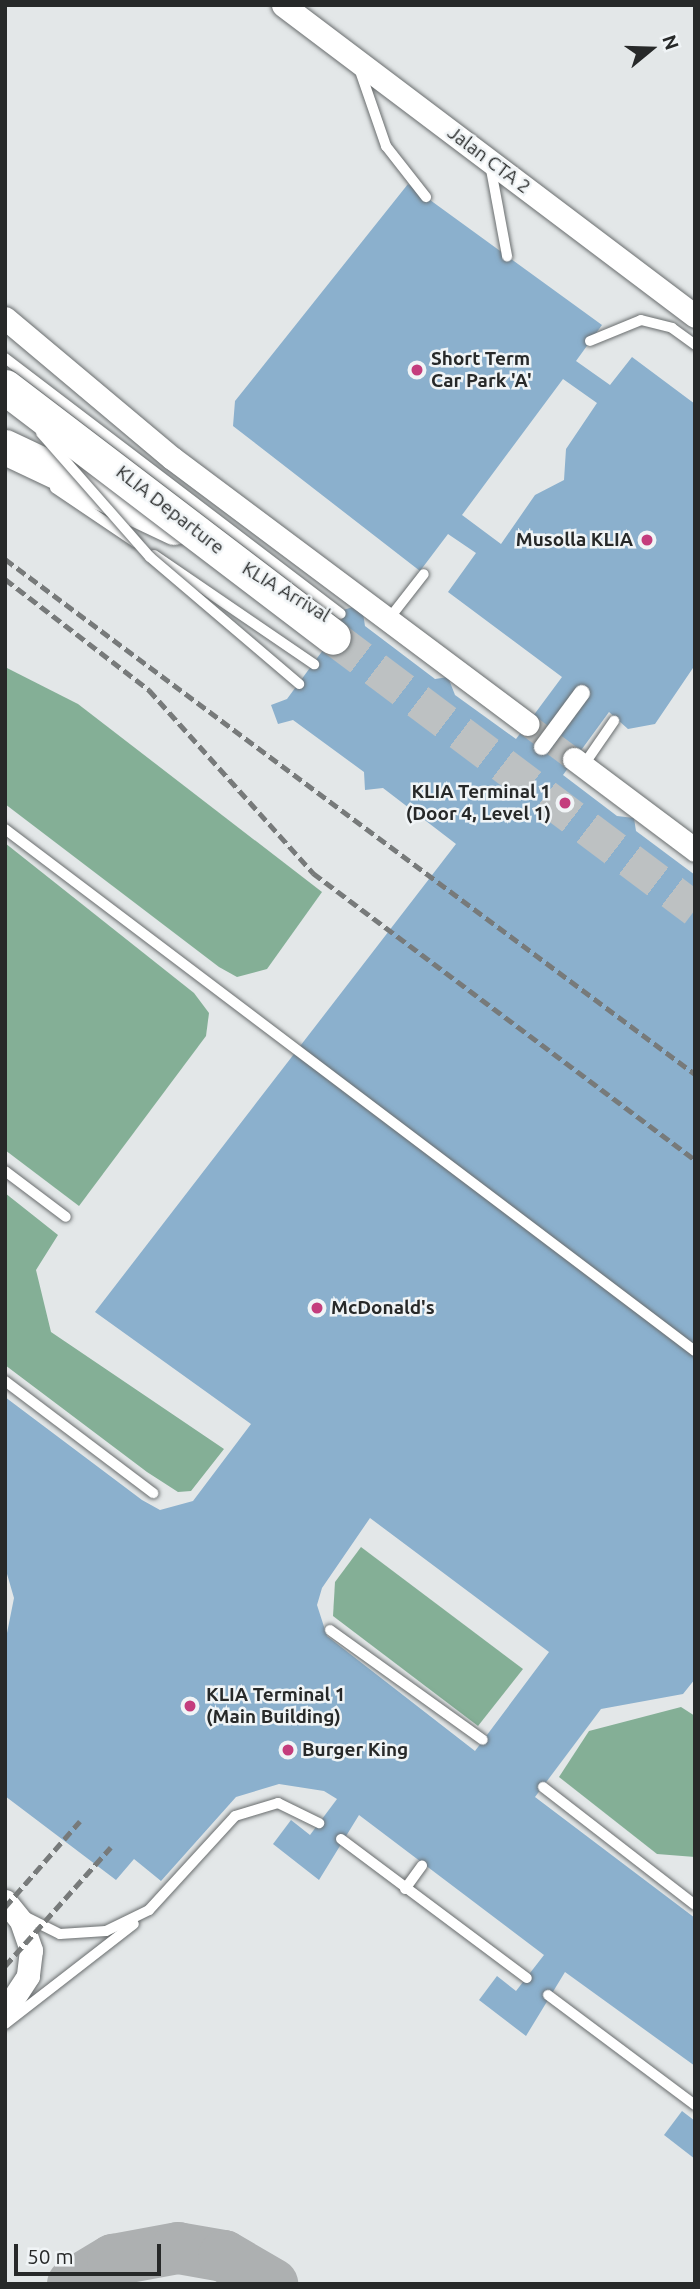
<!DOCTYPE html>
<style>
body{margin:0}
#map{position:relative;width:700px;height:2289px;overflow:hidden;background:#e3e7e8;font-family:Ubuntu,sans-serif}
div>[style]{position:absolute}
.forest>*{inset:0;background:#84af96}
.taxiway>*{height:52px;margin:-26px;padding:0 26px;transform-origin:26px;border-radius:26px;background:#adb0b1}
.building>*{inset:0;background:#8bb0cd}
.minor-tunnel>*{height:23px;margin-top:-11.5px;transform-origin:0;background:repeating-linear-gradient(90deg,#bdc1c2 0 23px,transparent 0 34px)}
.primary-tunnel>*{height:35px;margin-top:-17.5px;transform-origin:0;background:repeating-linear-gradient(90deg,#bdc1c2 0 35px,transparent 0 53px)}
.roads{filter:drop-shadow(0 0 2px #696d6e) drop-shadow(0 0 2px #696d6e)}
.service>*{height:10px;margin:-5px;padding:0 5px;transform-origin:5px;border-radius:5px;background:#fff}
.minor>*{height:23px;margin:-11.5px;padding:0 11.5px;transform-origin:11.5px;border-radius:11.5px;background:#fff}
.primary>*{height:35px;margin:-17.5px;padding:0 17.5px;transform-origin:17.5px;border-radius:17.5px;background:#fff}
.rail>*{height:5px;margin-top:-2.5px;transform-origin:0;background:repeating-linear-gradient(90deg,#777a7a 0 10px,transparent 0 15px)}
.bridges{filter:drop-shadow(0 0 2px #696d6e) drop-shadow(0 0 2px #696d6e)}
.service-bridge>*{height:10px;margin:-5px;padding:0 5px;transform-origin:5px;border-radius:5px;background:#fff}
.pedestrian-bridge>*{height:16px;margin:-8px;padding:0 8px;transform-origin:8px;border-radius:8px;background:#fff}
.primary-bridge>*{height:35px;margin:-17.5px;padding:0 17.5px;transform-origin:17.5px;border-radius:17.5px;background:#fff}
.dots>*{width:19px;height:19px;translate:-50% -50%;box-sizing:border-box;border:4px solid #f0f4f6;border-radius:50%}
span{translate:-50% -50%;white-space:nowrap;text-align:center;line-height:1.15;-webkit-text-stroke:5px #f0f4f6;paint-order:stroke}
.street-label{font-size:19px;color:#272929}
.poi-label{font-size:19px;color:#272929;font-weight:700}
.left{translate:0 -50%;text-align:left}
.right{translate:-100% -50%;text-align:right}
.frame{position:absolute;inset:0;border:7px solid #272929;pointer-events:none}
.north{position:absolute;left:616px;top:14px;width:70px;height:70px;-webkit-text-stroke:5px #f0f4f6;paint-order:stroke;rotate:71deg;font-size:19px;font-weight:700;line-height:28px;text-align:center;color:#272929}
.north::after{content:'';display:block;margin:auto;width:24px;height:32px;background:#272929;clip-path:polygon(50% 0,100% 100%,50% 72%,0 100%)}
.scale{position:absolute;left:14px;top:2244px;width:147px;height:32px;box-sizing:border-box;border:4px solid #272929;border-top:0;padding-left:9px;font-size:21px;line-height:24px;white-space:nowrap;color:#272929;-webkit-text-stroke:5px #f0f4f6;paint-order:stroke}
</style>
<div id="map">
<div class="forest">
<i style="clip-path:polygon(5px 667px,78px 704px,322px 892px,267px 969px,237px 977px,219px 967px,5px 804px)"></i>
<i style="clip-path:polygon(5px 843px,194px 993px,209px 1013px,206px 1036px,79px 1206px,5px 1150px)"></i>
<i style="clip-path:polygon(5px 1193px,58px 1235px,36px 1270px,51px 1332px,224px 1449px,191px 1491px,178px 1492px,147px 1472px,5px 1365px)"></i>
<i style="clip-path:polygon(361px 1547px,523px 1669px,478px 1726px,333px 1616px,335px 1582px)"></i>
<i style="clip-path:polygon(681px 1707px,695px 1716px,695px 1857px,657px 1854px,559px 1777px,589px 1731px)"></i>
</div>
<div class="taxiway">
<i style="left:73px;top:2284px;width:47px;rotate:-31deg"></i>
<i style="left:113px;top:2260px;width:66px;rotate:-10.5deg"></i>
<i style="left:178px;top:2248px;width:47px;rotate:9.9deg"></i>
<i style="left:224px;top:2256px;width:56px;rotate:30.3deg"></i>
</div>
<div class="building">
<i style="clip-path:polygon(evenodd,408px 184px,602px 325px,576px 361px,610px 385px,632px 357px,695px 404px,695px 665px,655px 724px,628px 729px,609px 712px,563px 775px,617px 816px,634px 818px,636px 831px,695px 875px,695px 1679px,683px 1694px,601px 1709px,535px 1797px,695px 1918px,695px 2066px,565px 1972px,526px 2036px,479px 2000px,497px 1976px,516px 1991px,544px 1955px,359px 1815px,319px 1880px,273px 1844px,291px 1820px,310px 1835px,337px 1799px,324px 1791px,279px 1784px,236px 1797px,161px 1881px,134px 1859px,116px 1880px,5px 1796px,5px 1643px,14px 1598px,5px 1567px,5px 1397px,142px 1500px,160px 1510px,193px 1501px,251px 1424px,95px 1312px,456px 844px,383px 788px,365px 790px,364px 772px,293px 720px,278px 724px,271px 705px,287px 699px,340px 627px,343px 610px,353px 607px,363px 613px,365px 626px,435px 679px,448px 677px,455px 695px,516px 739px,562px 677px,448px 592px,476px 553px,448px 534px,420px 571px,233px 426px,235px 401px,408px 184px,563px 379px,597px 403px,566px 449px,564px 480px,535px 495px,501px 544px,462px 515px,563px 379px,408px 184px,370px 1518px,549px 1652px,475px 1751px,327px 1636px,317px 1605px,322px 1588px,370px 1518px)"></i>
<i style="clip-path:polygon(682px 2111px,695px 2121px,695px 2159px,664px 2135px)"></i>
</div>
<div class="minor-tunnel">
<i style="left:527px;top:724px;width:59px;rotate:36.7deg"></i>
</div>
<div class="primary-tunnel">
<i style="left:333px;top:637px;width:453px;rotate:36.9deg"></i>
</div>
<div class="roads">
<div class="service">
<i style="left:358px;top:65px;width:86px;rotate:70.9deg"></i>
<i style="left:386px;top:146px;width:65px;rotate:51.9deg"></i>
<i style="left:490px;top:164px;width:94px;rotate:79.5deg"></i>
<i style="left:590px;top:341px;width:55px;rotate:-22.4deg"></i>
<i style="left:641px;top:320px;width:32px;rotate:14deg"></i>
<i style="left:672px;top:328px;width:29px;rotate:36deg"></i>
<i style="left:5px;top:358px;width:422px;rotate:37.3deg"></i>
<i style="left:55px;top:488px;width:97px;rotate:34deg"></i>
<i style="left:154px;top:555px;width:194px;rotate:34.3deg"></i>
<i style="left:388px;top:620px;width:58px;rotate:-52deg"></i>
<i style="left:583px;top:766px;width:55px;rotate:-55.4deg"></i>
<i style="left:5px;top:829px;width:865px;rotate:37.11deg"></i>
<i style="left:5px;top:1171px;width:76px;rotate:37deg"></i>
<i style="left:5px;top:1381px;width:186px;rotate:37.1deg"></i>
<i style="left:330px;top:1630px;width:188px;rotate:35.7deg"></i>
<i style="left:543px;top:1787px;width:192px;rotate:37.8deg"></i>
<i style="left:341px;top:1839px;width:232px;rotate:36.8deg"></i>
<i style="left:405px;top:1889px;width:29px;rotate:-54deg"></i>
<i style="left:24px;top:1916px;width:40px;rotate:26.6deg"></i>
<i style="left:60px;top:1934px;width:46px;rotate:-3.7deg"></i>
<i style="left:106px;top:1931px;width:48px;rotate:-26deg"></i>
<i style="left:149px;top:1910px;width:127px;rotate:-47.5deg"></i>
<i style="left:235px;top:1816px;width:45px;rotate:-16.8deg"></i>
<i style="left:278px;top:1803px;width:46px;rotate:26deg"></i>
<i style="left:548px;top:1995px;width:184px;rotate:36.8deg"></i>
<i style="left:5px;top:2024px;width:163px;rotate:-37.8deg"></i>
</div>
<div class="minor">
<i style="left:283px;top:5px;width:516px;rotate:37.05deg"></i>
<i style="left:5px;top:318px;width:218px;rotate:40deg"></i>
<i style="left:172px;top:458px;width:444px;rotate:36.8deg"></i>
<i style="left:574px;top:759px;width:151px;rotate:36.9deg"></i>
<i style="left:5px;top:1901px;width:26px;rotate:51deg"></i>
<i style="left:21px;top:1921px;width:31px;rotate:71deg"></i>
<i style="left:31px;top:1950px;width:26px;rotate:97deg"></i>
<i style="left:28px;top:1976px;width:42px;rotate:123.3deg"></i>
</div>
<div class="primary">
<i style="left:5px;top:447px;width:187px;rotate:25.3deg"></i>
</div>
</div>
<div class="rail">
<i style="left:5px;top:559px;width:861px;rotate:36.74deg"></i>
<i style="left:5px;top:579px;width:182px;rotate:37.6deg"></i>
<i style="left:149px;top:690px;width:246px;rotate:48.1deg"></i>
<i style="left:313px;top:873px;width:478px;rotate:36.9deg"></i>
<i style="left:5px;top:1907px;width:114px;rotate:-48.9deg"></i>
<i style="left:5px;top:1966px;width:159px;rotate:-48.3deg"></i>
</div>
<div class="bridges">
<div class="service-bridge">
<i style="left:41px;top:433px;width:165px;rotate:48.7deg"></i>
<i style="left:150px;top:557px;width:196px;rotate:40.4deg"></i>
</div>
<div class="pedestrian-bridge">
<i style="left:542px;top:747px;width:67px;rotate:-53.5deg"></i>
</div>
<div class="primary-bridge">
<i style="left:5px;top:387px;width:412px;rotate:37.3deg"></i>
</div>
</div>
<div class="dots">
<i style="left:417px;top:370px;background:#c43d7d"></i>
<i style="left:647px;top:540px;background:#c43d7d"></i>
<i style="left:565px;top:803px;background:#c43d7d"></i>
<i style="left:317px;top:1308px;background:#c43d7d"></i>
<i style="left:190px;top:1706px;background:#c43d7d"></i>
<i style="left:288px;top:1750px;background:#c43d7d"></i>
</div>
<div class="street-label">
<span style="left:489px;top:160px;rotate:37deg">Jalan CTA 2</span>
<span style="left:170px;top:510px;rotate:38deg">KLIA Departure</span>
<span style="left:286px;top:592px;rotate:31deg">KLIA Arrival</span>
</div>
<div class="poi-label">
<span class="left" style="left:431px;top:370px">Short Term<br>Car Park 'A'</span>
<span class="right" style="left:633px;top:540px">Musolla KLIA</span>
<span class="right" style="left:551px;top:803px">KLIA Terminal 1<br>(Door 4, Level 1)</span>
<span class="left" style="left:331px;top:1308px">McDonald's</span>
<span class="left" style="left:206px;top:1706px">KLIA Terminal 1<br>(Main Building)</span>
<span class="left" style="left:302px;top:1750px">Burger King</span>
</div>
<div class="frame"></div>
<div class="north">N</div>
<div class="scale">50 m</div>
</div>
